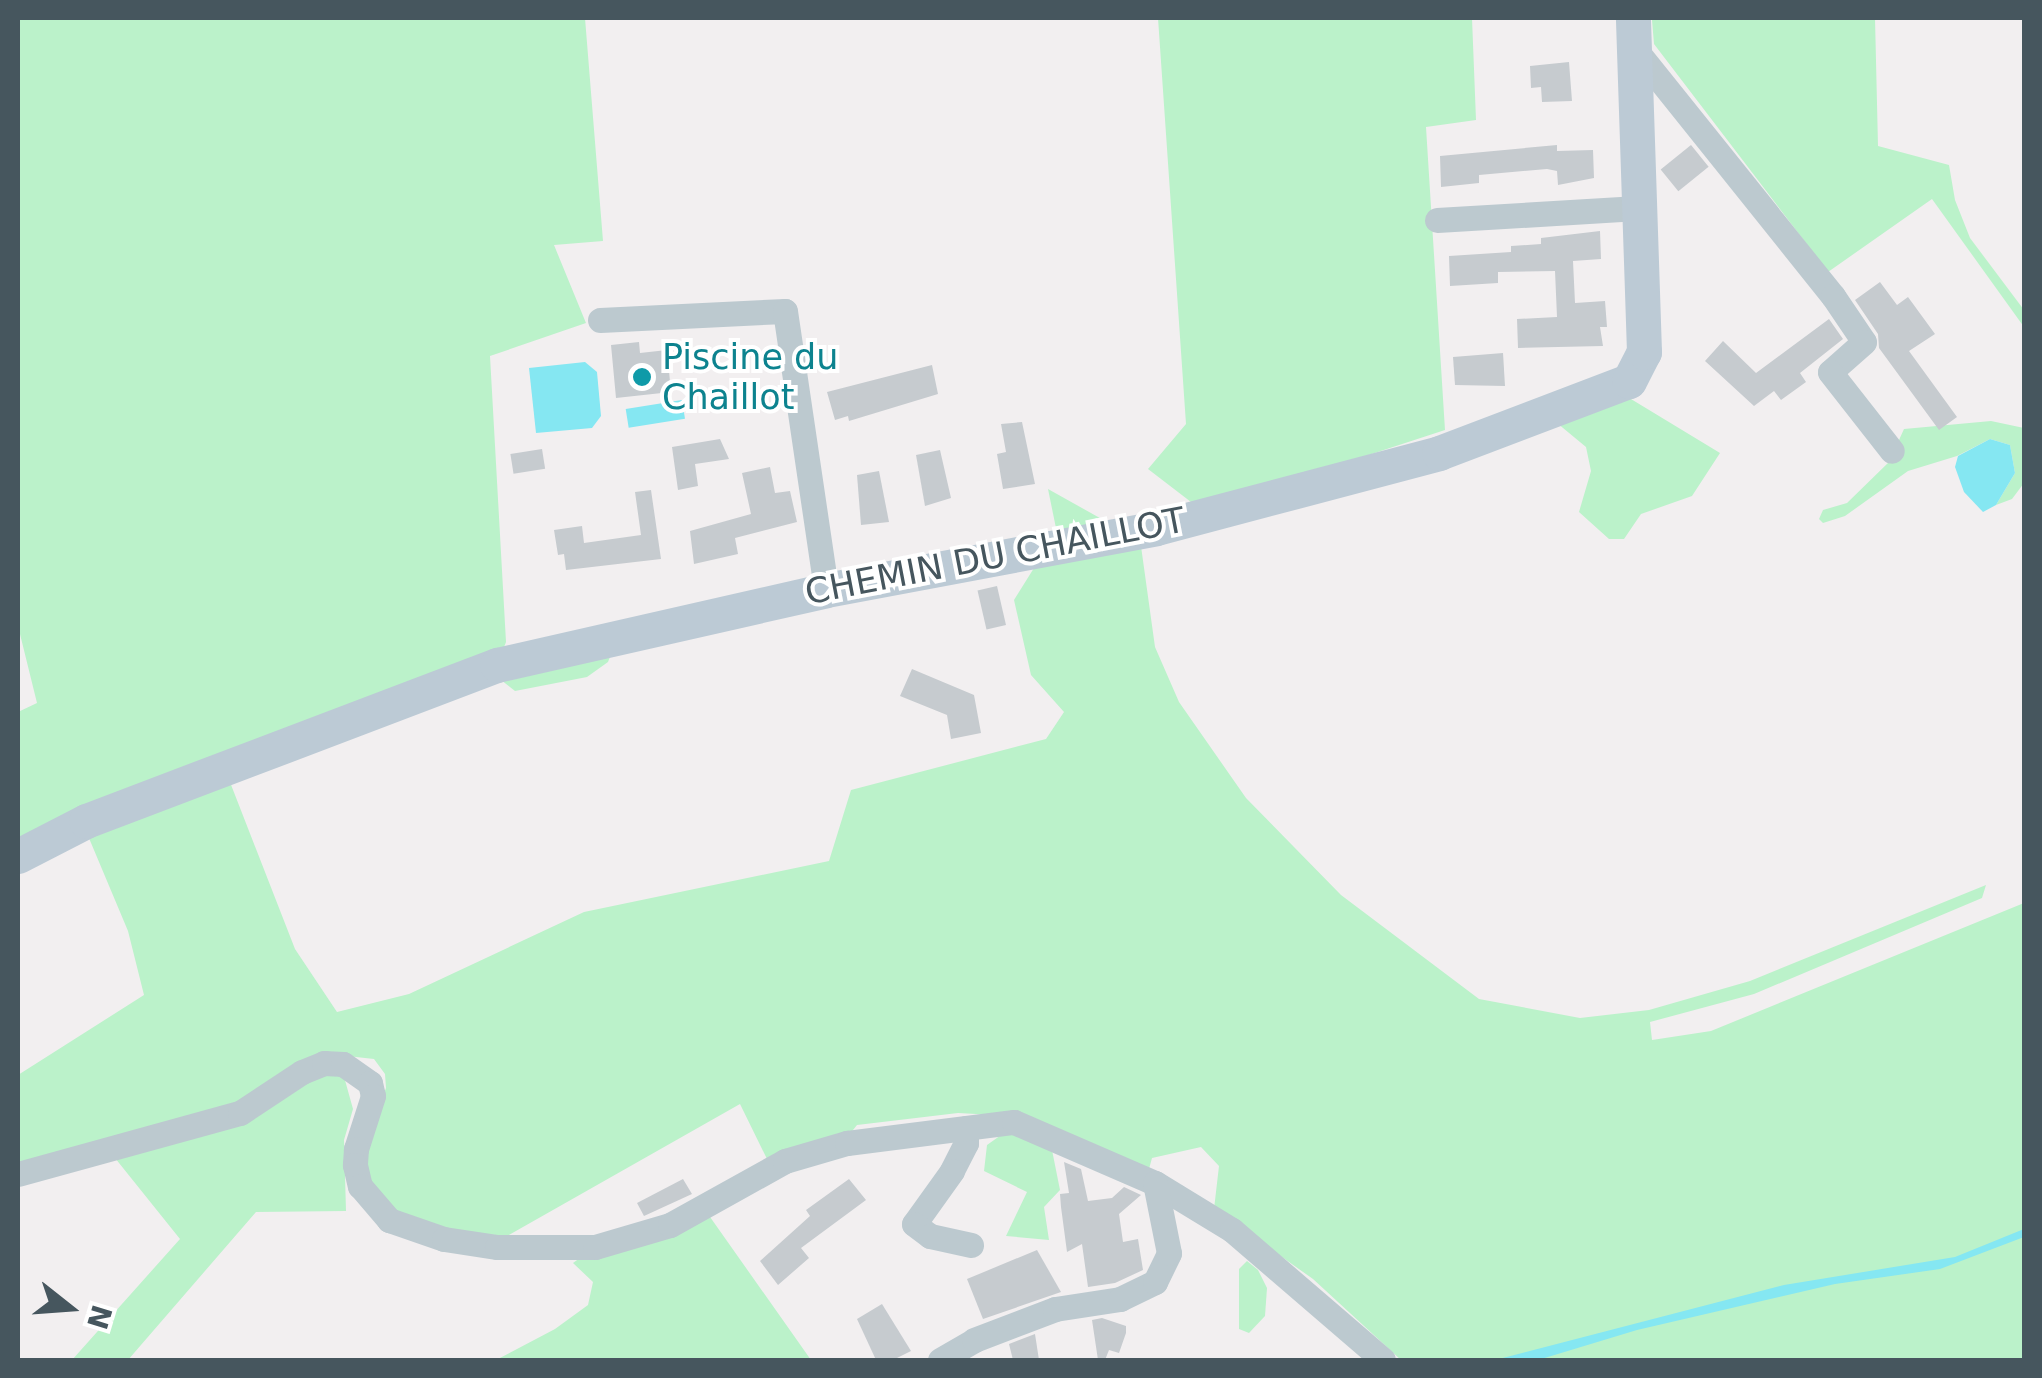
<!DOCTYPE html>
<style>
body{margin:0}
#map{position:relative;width:2042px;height:1378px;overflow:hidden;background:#f2eff0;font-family:"DejaVu Sans",sans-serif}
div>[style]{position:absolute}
.green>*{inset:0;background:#bbf2ca}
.water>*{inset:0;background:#85e7f2;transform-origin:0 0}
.building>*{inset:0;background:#c6cbcf;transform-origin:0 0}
.street>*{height:25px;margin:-12.5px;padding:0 12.5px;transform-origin:12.5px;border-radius:12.5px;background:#bcc9cf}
.secondary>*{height:35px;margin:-17.5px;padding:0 17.5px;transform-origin:17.5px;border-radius:17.5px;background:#bccad5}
.dots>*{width:28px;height:28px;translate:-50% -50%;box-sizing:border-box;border:5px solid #fff;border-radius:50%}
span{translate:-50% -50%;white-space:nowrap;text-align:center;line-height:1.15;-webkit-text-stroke:8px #fff;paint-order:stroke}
.culture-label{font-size:35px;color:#0d838f}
.left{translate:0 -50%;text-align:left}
.street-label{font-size:35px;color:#46565e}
.frame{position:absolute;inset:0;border:20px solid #46565e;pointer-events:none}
.north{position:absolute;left:20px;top:1258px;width:100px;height:100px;-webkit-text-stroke:8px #fff;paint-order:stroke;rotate:107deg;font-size:28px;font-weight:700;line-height:40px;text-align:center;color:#46565e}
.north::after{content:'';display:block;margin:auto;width:35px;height:45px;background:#46565e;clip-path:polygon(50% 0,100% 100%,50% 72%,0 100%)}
</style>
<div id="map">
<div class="green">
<i style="clip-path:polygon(18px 18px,585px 18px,603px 241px,554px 245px,586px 323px,490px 356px,506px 642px,497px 665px,18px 856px,18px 712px,37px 703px,18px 626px)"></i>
<i style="clip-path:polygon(1158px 18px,1472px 18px,1476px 120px,1426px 127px,1445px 430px,1344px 463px,1191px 502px,1148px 469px,1186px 424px)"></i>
<i style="clip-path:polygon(1875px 18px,1878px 146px,1949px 165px,1955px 200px,1970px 238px,2024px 310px,2024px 327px,1932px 199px,1828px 272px,1654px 44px,1652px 20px)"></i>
<i style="clip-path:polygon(1626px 396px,1720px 453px,1692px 496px,1641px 514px,1624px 539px,1609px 539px,1579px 512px,1591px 471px,1586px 447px,1557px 423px)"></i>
<i style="clip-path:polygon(1991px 421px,2024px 428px,2024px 483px,2012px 499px,1996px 505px,2015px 473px,2010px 445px,1990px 439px,1957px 456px,1908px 471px,1845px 516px,1823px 523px,1819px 519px,1823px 510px,1847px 503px,1889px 462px,1904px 429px)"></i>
<i style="clip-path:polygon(1048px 489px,1107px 522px,1057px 533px)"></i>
<i style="clip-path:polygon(1140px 539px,1155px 647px,1179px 702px,1246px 798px,1341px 895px,1479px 999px,1580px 1018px,1649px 1010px,1750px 981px,1986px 885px,1982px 898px,1754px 994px,1650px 1022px,1652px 1040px,1711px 1031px,2024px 903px,2024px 1360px,1401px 1360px,1313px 1279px,1214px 1209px,1219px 1166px,1201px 1147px,1152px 1158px,1149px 1169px,1012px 1116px,958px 1113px,857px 1125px,849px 1135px,767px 1159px,740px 1104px,507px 1236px,451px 1231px,402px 1217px,381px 1201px,366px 1171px,364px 1148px,386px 1088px,385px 1074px,374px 1059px,338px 1055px,353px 1109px,344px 1140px,346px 1211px,256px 1212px,128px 1360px,72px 1360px,180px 1239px,115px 1158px,18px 1170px,18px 1075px,144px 995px,128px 931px,86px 831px,228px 777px,295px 949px,337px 1012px,409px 994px,584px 912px,829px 861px,851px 790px,1046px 739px,1064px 712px,1031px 675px,1014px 600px,1039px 560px)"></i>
<i style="clip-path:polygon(613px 649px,608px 662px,587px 677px,515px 691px,501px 680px)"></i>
<i style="clip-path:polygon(1011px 1128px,1051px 1145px,1060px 1190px,1044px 1207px,1049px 1240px,1006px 1236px,1027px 1192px,984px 1171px,987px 1145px)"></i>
<i style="clip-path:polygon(703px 1207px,811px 1360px,496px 1360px,555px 1329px,588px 1305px,593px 1282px,573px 1263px,595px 1247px)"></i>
<i style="clip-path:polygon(1247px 1261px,1258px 1270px,1267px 1288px,1265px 1316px,1249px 1333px,1239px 1329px,1239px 1269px)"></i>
</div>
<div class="water">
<i style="clip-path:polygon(585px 362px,597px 372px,601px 416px,592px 428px,536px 433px,529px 368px)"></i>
<i style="left:682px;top:400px;width:19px;height:57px;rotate:81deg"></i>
<i style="clip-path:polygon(1990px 439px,2010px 445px,2015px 473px,1996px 505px,1983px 512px,1964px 492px,1955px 467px,1958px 456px)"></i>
<i style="clip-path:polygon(2024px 1229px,2024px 1237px,1940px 1269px,1835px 1284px,1637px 1330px,1538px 1360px,1495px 1360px,1784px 1285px,1955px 1257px)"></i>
</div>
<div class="building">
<i style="clip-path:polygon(1569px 62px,1572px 101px,1542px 102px,1541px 87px,1531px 88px,1530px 66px)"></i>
<i style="clip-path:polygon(1557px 145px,1557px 151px,1593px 150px,1594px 178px,1558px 185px,1557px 171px,1547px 169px,1479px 175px,1479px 183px,1441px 187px,1440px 156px)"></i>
<i style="left:1691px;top:145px;width:28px;height:39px;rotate:51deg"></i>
<i style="clip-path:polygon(1600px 231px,1601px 259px,1573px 261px,1575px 303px,1605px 301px,1607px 327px,1600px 327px,1603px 346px,1518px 348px,1517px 319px,1557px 317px,1555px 271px,1498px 272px,1498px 283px,1450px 286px,1449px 256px,1511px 252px,1511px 246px,1541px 244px,1541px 238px)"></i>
<i style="clip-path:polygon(1880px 282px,1897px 305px,1908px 297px,1935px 334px,1909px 351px,1957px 417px,1939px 430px,1879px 348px,1878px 334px,1855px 300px)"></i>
<i style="clip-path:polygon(1829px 319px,1843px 339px,1800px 373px,1806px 382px,1781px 400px,1774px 391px,1754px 406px,1705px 361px,1723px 341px,1756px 373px)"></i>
<i style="clip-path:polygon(639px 342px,640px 353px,667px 350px,671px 392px,616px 398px,611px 345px)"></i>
<i style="clip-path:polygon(1503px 353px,1505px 386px,1455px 385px,1453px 357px)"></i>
<i style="clip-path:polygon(932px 365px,938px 394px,849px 421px,848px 416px,835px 420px,827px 392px)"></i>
<i style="clip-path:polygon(1022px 422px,1035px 484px,1003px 489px,997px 454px,1006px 452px,1001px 424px)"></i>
<i style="clip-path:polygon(720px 439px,729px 459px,695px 464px,698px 486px,678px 490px,672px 447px)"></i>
<i style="left:542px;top:449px;width:20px;height:32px;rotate:81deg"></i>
<i style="clip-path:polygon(940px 450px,951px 498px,925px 506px,916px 455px)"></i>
<i style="clip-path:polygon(770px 467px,775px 493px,790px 491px,797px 522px,735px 538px,738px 554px,694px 564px,690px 531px,751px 514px,742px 473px)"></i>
<i style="clip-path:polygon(879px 471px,889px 522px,861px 525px,857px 475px)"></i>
<i style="clip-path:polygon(651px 490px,661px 559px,566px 570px,564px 554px,558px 555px,554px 530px,582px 526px,584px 543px,641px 535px,635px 492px)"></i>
<i style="left:997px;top:586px;width:40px;height:20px;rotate:77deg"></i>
<i style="clip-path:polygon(912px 669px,974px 695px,981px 733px,951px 739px,947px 715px,900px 696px)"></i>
<i style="clip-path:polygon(1064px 1162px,1081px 1169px,1088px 1201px,1112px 1198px,1124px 1187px,1141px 1195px,1119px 1214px,1123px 1242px,1138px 1239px,1143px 1270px,1115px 1283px,1088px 1287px,1082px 1244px,1067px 1252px,1061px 1207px,1060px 1194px,1069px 1193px)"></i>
<i style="clip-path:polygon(683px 1179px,692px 1194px,644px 1216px,637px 1203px)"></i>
<i style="clip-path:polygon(849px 1179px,866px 1200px,801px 1248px,809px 1258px,778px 1285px,760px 1261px,810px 1216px,806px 1210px)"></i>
<i style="clip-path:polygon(1037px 1250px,1061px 1292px,983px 1319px,967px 1279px)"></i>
<i style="clip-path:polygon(882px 1304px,911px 1351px,893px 1360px,876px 1360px,857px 1319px)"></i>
<i style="clip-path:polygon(1102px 1318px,1126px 1326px,1126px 1333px,1119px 1353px,1109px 1350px,1105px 1360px,1098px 1360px,1092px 1320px)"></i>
<i style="clip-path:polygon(1035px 1334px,1039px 1360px,1013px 1360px,1009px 1344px)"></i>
</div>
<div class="street">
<i style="left:1635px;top:49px;width:317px;rotate:51.3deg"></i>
<i style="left:1833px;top:296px;width:55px;rotate:56deg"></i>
<i style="left:1864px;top:342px;width:45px;rotate:138.6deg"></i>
<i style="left:1830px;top:372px;width:100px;rotate:51.9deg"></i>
<i style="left:1437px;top:220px;width:201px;rotate:-3.4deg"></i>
<i style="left:600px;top:320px;width:185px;rotate:-2.8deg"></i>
<i style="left:785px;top:311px;width:282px;rotate:81.6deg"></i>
<i style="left:966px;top:1128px;width:15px;rotate:90deg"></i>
<i style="left:966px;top:1143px;width:31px;rotate:117deg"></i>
<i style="left:952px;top:1171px;width:65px;rotate:125.6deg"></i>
<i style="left:914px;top:1224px;width:20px;rotate:37deg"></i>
<i style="left:930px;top:1236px;width:42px;rotate:12.4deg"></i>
<i style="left:18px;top:1174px;width:230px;rotate:-15.4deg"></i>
<i style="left:240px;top:1113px;width:74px;rotate:-33.5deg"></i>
<i style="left:302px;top:1072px;width:24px;rotate:-22deg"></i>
<i style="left:324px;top:1063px;width:19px;rotate:3deg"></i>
<i style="left:343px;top:1064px;width:33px;rotate:35deg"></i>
<i style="left:370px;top:1083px;width:13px;rotate:77deg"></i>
<i style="left:373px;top:1096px;width:56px;rotate:107.8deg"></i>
<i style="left:356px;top:1149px;width:16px;rotate:94deg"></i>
<i style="left:355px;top:1165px;width:22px;rotate:77deg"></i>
<i style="left:360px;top:1186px;width:45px;rotate:49.5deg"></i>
<i style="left:389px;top:1220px;width:58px;rotate:19.1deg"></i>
<i style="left:444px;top:1239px;width:54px;rotate:8.6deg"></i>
<i style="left:497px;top:1247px;width:98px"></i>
<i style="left:595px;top:1247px;width:78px;rotate:-16.3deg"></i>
<i style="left:670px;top:1225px;width:132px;rotate:-29.1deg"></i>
<i style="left:785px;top:1161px;width:65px;rotate:-16.2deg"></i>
<i style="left:847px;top:1143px;width:168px;rotate:-7.2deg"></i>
<i style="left:1014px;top:1122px;width:154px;rotate:23.4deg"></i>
<i style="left:1155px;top:1183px;width:90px;rotate:31.4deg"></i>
<i style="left:1232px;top:1230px;width:199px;rotate:40.7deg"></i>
<i style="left:940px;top:1360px;width:39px;rotate:-30deg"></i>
<i style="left:974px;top:1340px;width:87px;rotate:-20.9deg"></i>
<i style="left:1055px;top:1309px;width:66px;rotate:-8.7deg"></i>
<i style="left:1120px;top:1299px;width:39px;rotate:-26deg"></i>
<i style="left:1155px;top:1282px;width:32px;rotate:-64deg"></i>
<i style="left:1169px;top:1253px;width:71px;rotate:-101.3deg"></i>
</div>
<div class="secondary">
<i style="left:18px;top:856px;width:76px;rotate:-27.2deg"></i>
<i style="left:86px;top:821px;width:440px;rotate:-20.8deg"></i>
<i style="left:497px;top:665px;width:337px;rotate:-12.8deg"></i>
<i style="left:826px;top:590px;width:336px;rotate:-10.6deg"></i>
<i style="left:1156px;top:528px;width:293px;rotate:-14.8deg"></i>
<i style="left:1439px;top:453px;width:203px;rotate:-20.8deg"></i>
<i style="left:1629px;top:381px;width:33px;rotate:-63deg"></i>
<i style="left:1644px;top:352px;width:334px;rotate:-91.9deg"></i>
</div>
<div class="dots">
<i style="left:642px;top:377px;background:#0f9aa8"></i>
</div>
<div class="culture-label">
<span class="left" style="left:662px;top:377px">Piscine du<br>Chaillot</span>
</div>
<div class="street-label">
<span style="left:995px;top:556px;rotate:-11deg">CHEMIN DU CHAILLOT</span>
</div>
<div class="frame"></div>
<div class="north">N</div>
</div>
